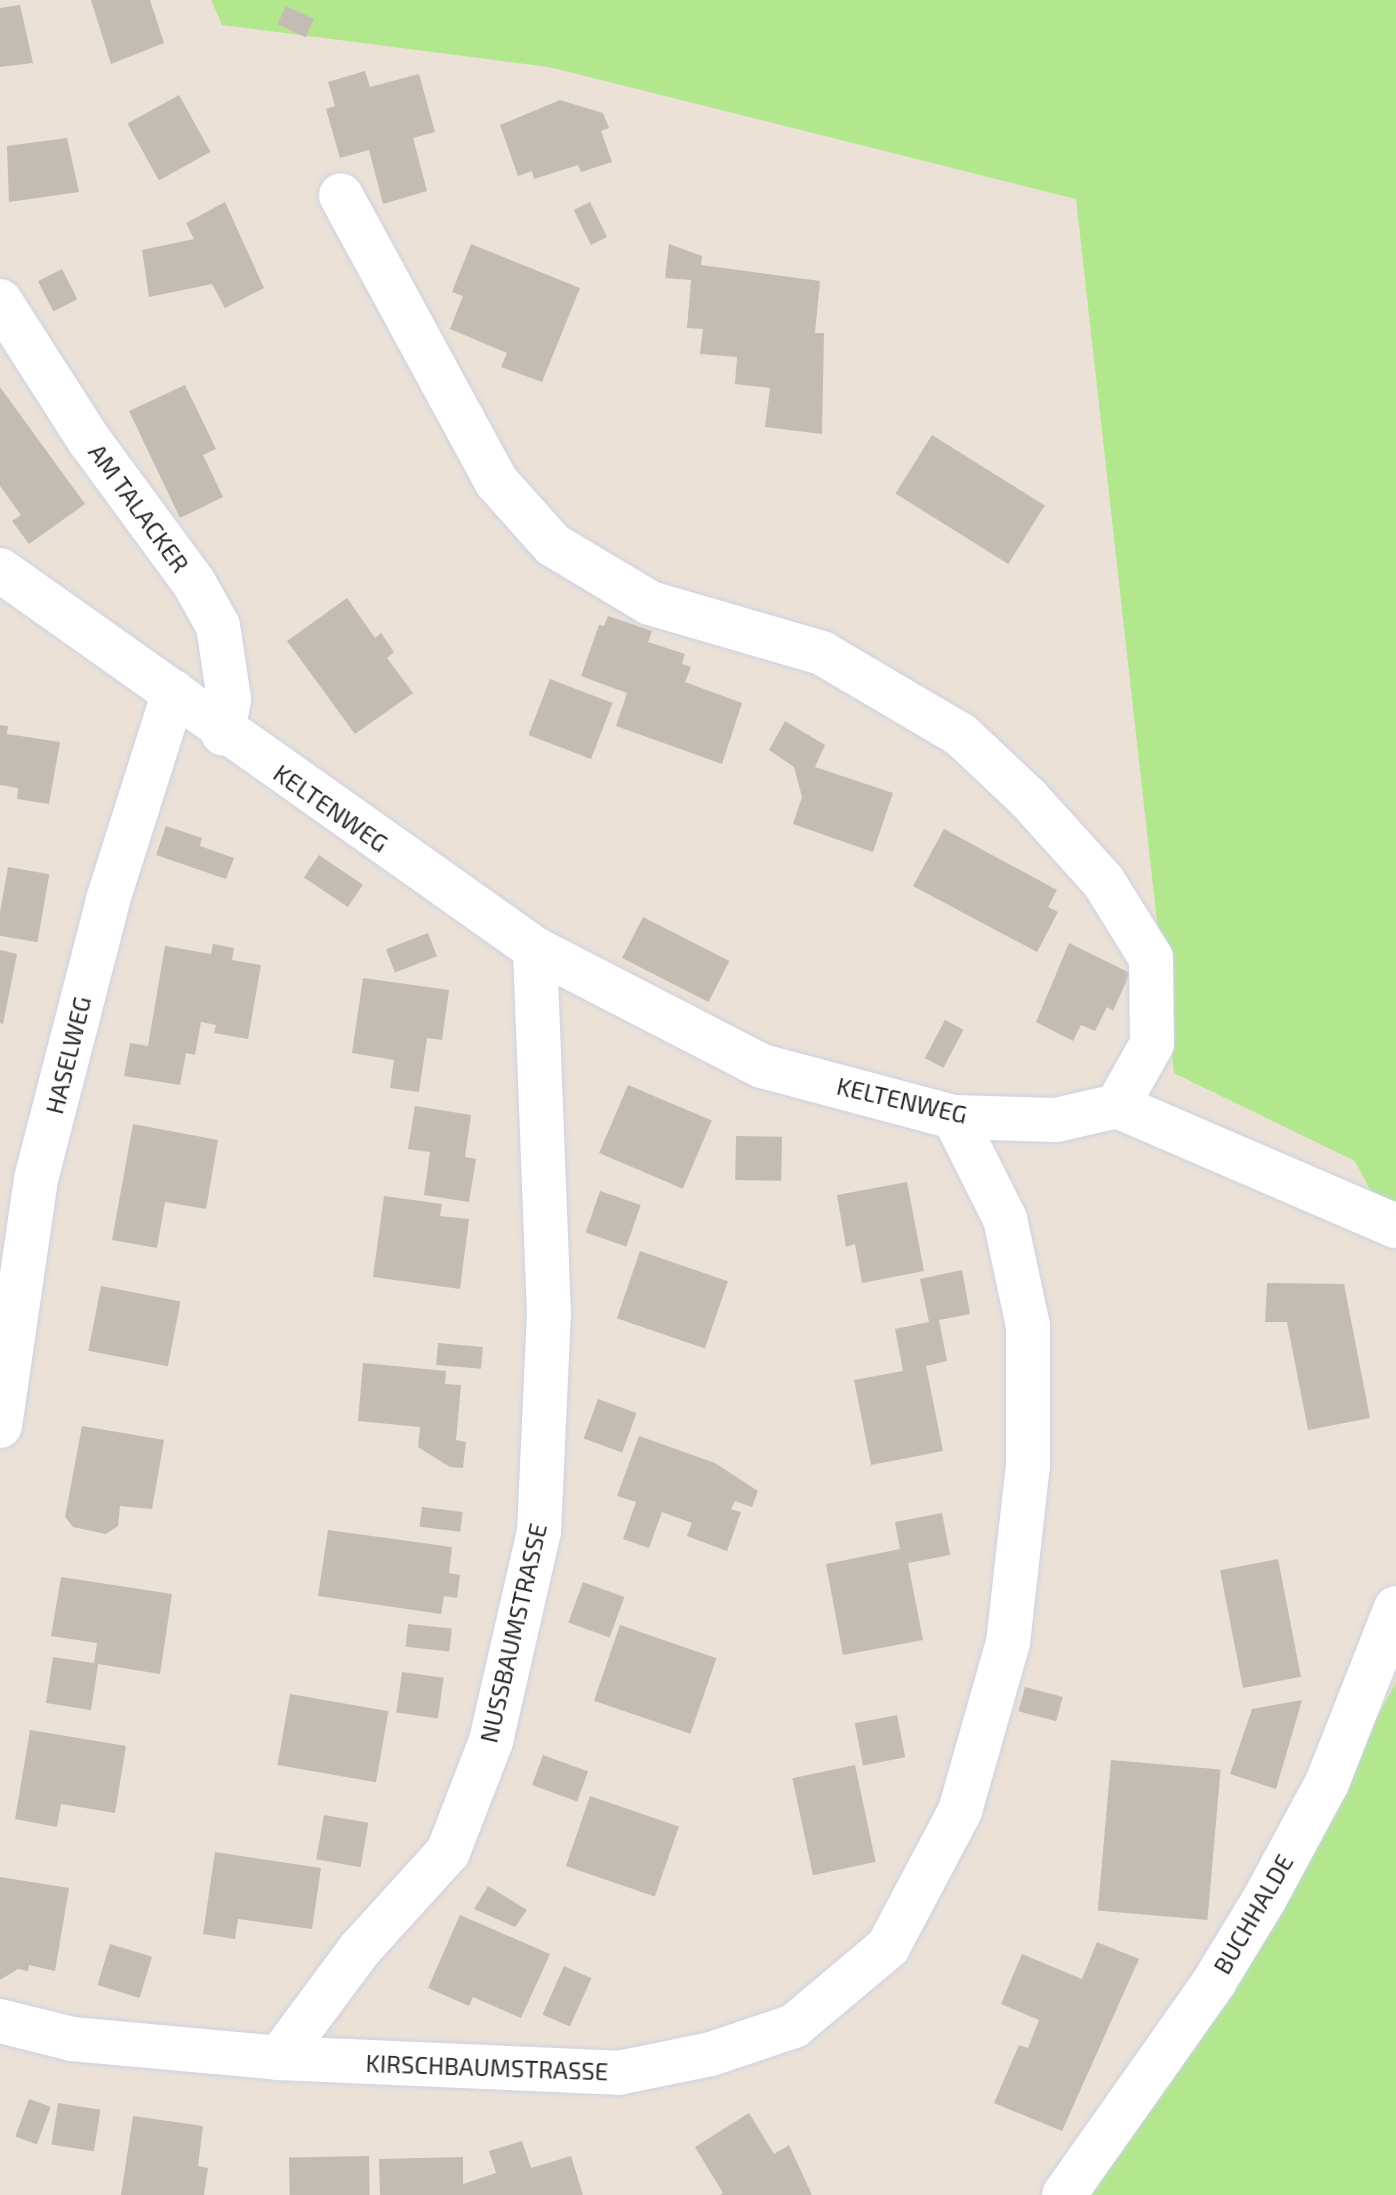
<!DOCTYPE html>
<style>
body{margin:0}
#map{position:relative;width:1396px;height:2195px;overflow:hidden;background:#ebe1d7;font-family:"Exo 2",sans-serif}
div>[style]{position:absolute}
.green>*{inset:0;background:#b2e78e}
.building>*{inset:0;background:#c2bcb3;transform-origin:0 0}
.roads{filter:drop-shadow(0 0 2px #ccd2e2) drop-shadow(0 0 2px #ccd2e2)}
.minor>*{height:44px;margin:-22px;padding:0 22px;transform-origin:22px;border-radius:22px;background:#fff}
span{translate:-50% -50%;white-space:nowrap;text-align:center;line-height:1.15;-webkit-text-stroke:6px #fff;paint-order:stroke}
.street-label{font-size:24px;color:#272727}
</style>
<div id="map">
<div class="green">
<i style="clip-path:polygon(211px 0,1396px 0,1396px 1240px,1355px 1161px,1174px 1073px,1076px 199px,549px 67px,222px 25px)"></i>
<i style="clip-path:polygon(1396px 1683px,1396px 2195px,1079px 2195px,1212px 2013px)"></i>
</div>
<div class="building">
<i style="clip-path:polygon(91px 0,150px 0,164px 43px,111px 64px)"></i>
<i style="clip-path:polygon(20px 5px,33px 63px,0 67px,0 8px)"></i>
<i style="left:286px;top:6px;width:31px;height:20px;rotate:25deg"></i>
<i style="clip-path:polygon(365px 71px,370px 87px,419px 74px,435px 132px,413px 138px,427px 191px,383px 204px,369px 150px,340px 158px,326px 109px,335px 106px,328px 82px)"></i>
<i style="left:179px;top:95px;width:65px;height:59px;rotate:61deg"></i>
<i style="clip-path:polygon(560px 100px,603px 113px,609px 128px,601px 131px,612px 162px,581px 172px,578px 165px,534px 179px,532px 171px,518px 176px,500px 125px)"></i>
<i style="clip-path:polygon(67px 138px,79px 192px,9px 202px,7px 146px)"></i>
<i style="clip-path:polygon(225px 202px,264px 288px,225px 308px,212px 284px,149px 297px,142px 250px,194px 239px,186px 223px)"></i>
<i style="left:590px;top:202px;width:39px;height:18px;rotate:64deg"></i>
<i style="clip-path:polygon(471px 244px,580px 288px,542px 382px,501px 367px,507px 353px,450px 329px,463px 296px,452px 292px)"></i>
<i style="clip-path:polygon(669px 244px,702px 256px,701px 265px,820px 281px,815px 333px,824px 333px,822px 434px,765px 427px,770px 388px,735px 384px,737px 357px,700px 354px,703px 329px,687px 328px,691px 280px,665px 278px)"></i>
<i style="left:62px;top:269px;width:34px;height:27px;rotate:63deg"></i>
<i style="clip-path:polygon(185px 385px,216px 449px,203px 455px,223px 497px,180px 518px,129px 411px)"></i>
<i style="clip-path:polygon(0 387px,85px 504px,29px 544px,12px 521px,21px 515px,0 486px)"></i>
<i style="left:932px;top:435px;width:133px;height:69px;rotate:32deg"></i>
<i style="clip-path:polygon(347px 598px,375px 638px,381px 633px,394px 652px,387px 658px,413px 693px,355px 734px,287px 641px)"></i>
<i style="clip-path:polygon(608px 616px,652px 631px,648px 642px,685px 654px,682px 664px,691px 667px,685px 682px,742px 703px,722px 764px,616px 726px,627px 693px,581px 676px,599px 625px,604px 626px)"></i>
<i style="left:550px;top:679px;width:67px;height:60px;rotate:21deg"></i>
<i style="clip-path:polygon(785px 721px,825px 745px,815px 767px,893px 793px,873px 852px,793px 824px,802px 797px,794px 767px,769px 750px)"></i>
<i style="clip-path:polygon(0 725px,8px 726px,7px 734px,60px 742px,49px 804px,17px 799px,18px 788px,0 785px)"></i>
<i style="clip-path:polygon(166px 826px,202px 838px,200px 846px,234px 858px,226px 879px,156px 855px)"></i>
<i style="clip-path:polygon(944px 829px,1057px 890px,1048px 907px,1058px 912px,1037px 952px,913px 886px)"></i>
<i style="left:319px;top:855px;width:53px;height:27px;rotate:34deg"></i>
<i style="left:8px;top:867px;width:42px;height:69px;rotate:10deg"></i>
<i style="left:643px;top:917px;width:97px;height:46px;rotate:27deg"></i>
<i style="left:428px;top:933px;width:25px;height:45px;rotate:69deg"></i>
<i style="clip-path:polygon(1069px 943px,1130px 973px,1113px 1011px,1107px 1007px,1095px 1031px,1081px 1025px,1073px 1041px,1036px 1022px)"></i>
<i style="clip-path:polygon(213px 944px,234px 948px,232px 960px,261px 965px,248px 1039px,214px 1033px,216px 1025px,201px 1022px,195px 1055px,186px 1053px,180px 1085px,124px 1076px,130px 1043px,148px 1046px,165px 946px,211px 954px)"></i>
<i style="clip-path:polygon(0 950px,17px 954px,3px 1024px,0 1023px)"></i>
<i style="clip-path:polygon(363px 978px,449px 990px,442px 1040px,427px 1038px,419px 1092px,390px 1088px,394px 1060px,352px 1053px)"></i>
<i style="left:945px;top:1020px;width:21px;height:43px;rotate:28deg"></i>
<i style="left:628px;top:1085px;width:91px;height:74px;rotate:23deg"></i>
<i style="clip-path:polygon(415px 1106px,471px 1115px,465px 1157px,476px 1159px,469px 1202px,424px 1195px,430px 1152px,408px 1149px)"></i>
<i style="clip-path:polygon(133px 1124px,218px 1140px,206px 1209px,165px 1202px,157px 1248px,112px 1240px)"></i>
<i style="left:736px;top:1136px;width:46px;height:44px;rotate:1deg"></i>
<i style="clip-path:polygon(907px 1182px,924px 1271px,862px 1283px,855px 1244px,846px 1247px,837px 1195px)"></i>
<i style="left:600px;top:1191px;width:43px;height:44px;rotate:19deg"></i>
<i style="clip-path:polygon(384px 1196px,442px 1204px,440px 1216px,469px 1219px,460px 1289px,373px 1277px)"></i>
<i style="left:640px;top:1251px;width:93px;height:71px;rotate:19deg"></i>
<i style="clip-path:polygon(962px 1270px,970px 1314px,939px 1320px,947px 1361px,926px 1366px,943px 1451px,871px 1465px,854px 1380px,903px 1371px,895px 1329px,929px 1322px,920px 1279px)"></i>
<i style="clip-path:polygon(1267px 1283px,1344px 1284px,1370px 1418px,1308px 1430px,1287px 1322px,1265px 1322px)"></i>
<i style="left:101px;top:1286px;width:81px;height:66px;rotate:11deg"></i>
<i style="left:438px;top:1343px;width:45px;height:22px;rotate:5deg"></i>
<i style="clip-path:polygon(363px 1363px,446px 1371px,445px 1384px,461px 1385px,456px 1440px,466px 1442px,463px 1468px,450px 1467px,418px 1447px,420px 1427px,358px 1421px)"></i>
<i style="left:598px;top:1399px;width:41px;height:42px;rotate:20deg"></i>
<i style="clip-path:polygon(82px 1426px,164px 1440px,152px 1509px,120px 1506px,118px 1526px,106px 1534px,73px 1527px,65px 1517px)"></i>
<i style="clip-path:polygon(639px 1436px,715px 1463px,758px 1491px,752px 1507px,735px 1501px,731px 1509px,741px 1512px,727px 1551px,687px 1536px,692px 1523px,662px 1512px,649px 1548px,623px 1539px,636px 1502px,617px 1496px)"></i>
<i style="left:422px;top:1507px;width:41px;height:20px;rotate:7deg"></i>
<i style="clip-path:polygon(942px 1513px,950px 1555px,908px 1563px,923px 1640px,843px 1655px,826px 1564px,900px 1549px,895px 1522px)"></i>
<i style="clip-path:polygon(328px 1530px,452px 1547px,449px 1573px,460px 1575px,457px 1598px,444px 1596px,441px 1614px,318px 1596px)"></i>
<i style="left:1278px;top:1559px;width:120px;height:59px;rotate:79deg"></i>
<i style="clip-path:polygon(61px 1577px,172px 1594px,160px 1674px,98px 1664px,91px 1710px,46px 1703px,53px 1657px,94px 1663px,97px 1643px,51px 1636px)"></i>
<i style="left:583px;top:1582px;width:44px;height:43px;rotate:20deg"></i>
<i style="left:408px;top:1624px;width:44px;height:23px;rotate:6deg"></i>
<i style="left:620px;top:1625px;width:102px;height:80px;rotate:19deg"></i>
<i style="left:402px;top:1672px;width:42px;height:41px;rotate:8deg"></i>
<i style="left:1025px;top:1687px;width:39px;height:25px;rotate:15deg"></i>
<i style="left:290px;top:1694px;width:100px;height:72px;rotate:10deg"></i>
<i style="clip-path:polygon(1302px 1700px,1276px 1789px,1230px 1774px,1252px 1709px)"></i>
<i style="left:897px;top:1715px;width:43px;height:43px;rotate:79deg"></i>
<i style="clip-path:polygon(30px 1730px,126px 1746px,115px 1813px,61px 1804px,57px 1827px,15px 1819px)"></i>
<i style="left:543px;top:1755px;width:48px;height:32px;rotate:20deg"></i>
<i style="left:1111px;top:1760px;width:110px;height:151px;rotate:5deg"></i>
<i style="left:855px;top:1765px;width:99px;height:64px;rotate:78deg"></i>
<i style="left:590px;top:1796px;width:94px;height:74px;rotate:19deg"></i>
<i style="left:324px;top:1815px;width:45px;height:45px;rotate:10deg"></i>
<i style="clip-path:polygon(215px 1852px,321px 1868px,312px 1929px,238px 1919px,235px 1939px,203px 1934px)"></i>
<i style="clip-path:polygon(0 1877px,69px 1888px,55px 1971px,29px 1965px,28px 1971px,18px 1969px,0 1980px)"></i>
<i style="clip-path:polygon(488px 1886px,527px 1910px,515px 1927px,474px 1909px)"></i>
<i style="clip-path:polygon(460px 1915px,550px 1954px,521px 2018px,473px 1997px,469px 2006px,428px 1988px)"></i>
<i style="clip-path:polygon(1097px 1942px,1139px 1959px,1062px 2131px,994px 2103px,1019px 2045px,1028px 2048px,1039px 2020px,1001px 2004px,1022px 1954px,1082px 1979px)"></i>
<i style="left:110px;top:1944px;width:44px;height:43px;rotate:17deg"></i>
<i style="left:564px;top:1966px;width:30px;height:53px;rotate:24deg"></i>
<i style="left:29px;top:2099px;width:23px;height:40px;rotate:20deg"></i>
<i style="left:58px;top:2103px;width:43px;height:42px;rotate:9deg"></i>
<i style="clip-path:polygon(749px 2113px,774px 2154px,789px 2145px,812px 2195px,720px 2195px,723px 2193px,695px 2147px)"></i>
<i style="clip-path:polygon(133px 2116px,203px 2126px,198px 2166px,208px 2168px,204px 2195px,121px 2195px)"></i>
<i style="clip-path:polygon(522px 2141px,531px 2168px,571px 2156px,583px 2195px,380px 2195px,379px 2159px,463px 2157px,463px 2184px,496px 2173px,489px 2151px)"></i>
<i style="left:369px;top:2156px;width:39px;height:80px;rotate:89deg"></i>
</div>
<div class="roads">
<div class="minor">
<i style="left:0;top:301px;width:165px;rotate:57.4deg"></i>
<i style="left:89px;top:440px;width:177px;rotate:53.7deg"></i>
<i style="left:194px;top:583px;width:49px;rotate:60.8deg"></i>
<i style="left:218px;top:626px;width:74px;rotate:81.4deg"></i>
<i style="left:229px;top:699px;width:35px;rotate:100deg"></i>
<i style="left:0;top:570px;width:656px;rotate:35.31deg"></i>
<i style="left:535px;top:949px;width:255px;rotate:27.3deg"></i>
<i style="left:762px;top:1066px;width:199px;rotate:14.9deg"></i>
<i style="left:954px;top:1117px;width:102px;rotate:1.7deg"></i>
<i style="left:1056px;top:1120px;width:63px;rotate:-12.9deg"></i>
<i style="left:1117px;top:1106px;width:71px;rotate:-60.6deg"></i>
<i style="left:1152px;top:1044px;width:86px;rotate:-90.7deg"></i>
<i style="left:1151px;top:958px;width:91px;rotate:-121.9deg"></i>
<i style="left:1103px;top:881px;width:112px;rotate:-132.1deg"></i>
<i style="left:1028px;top:798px;width:92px;rotate:-136.8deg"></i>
<i style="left:961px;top:735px;width:161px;rotate:-149.5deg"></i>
<i style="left:822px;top:653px;width:179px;rotate:-163.8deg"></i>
<i style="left:650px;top:603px;width:113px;rotate:-149.1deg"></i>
<i style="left:553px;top:545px;width:86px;rotate:-131.7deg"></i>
<i style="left:496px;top:481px;width:325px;rotate:-118.5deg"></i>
<i style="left:1117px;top:1106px;width:304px;rotate:23.3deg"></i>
<i style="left:0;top:1426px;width:250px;rotate:-81.7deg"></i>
<i style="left:36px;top:1179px;width:288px;rotate:-75.5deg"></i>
<i style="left:108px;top:900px;width:218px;rotate:-72.4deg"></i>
<i style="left:0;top:2021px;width:74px;rotate:14deg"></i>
<i style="left:72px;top:2039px;width:208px;rotate:5.2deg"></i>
<i style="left:279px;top:2058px;width:339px;rotate:2.5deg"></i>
<i style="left:618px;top:2073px;width:95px;rotate:-11.5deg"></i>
<i style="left:711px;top:2054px;width:88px;rotate:-18.6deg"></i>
<i style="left:794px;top:2026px;width:123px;rotate:-40deg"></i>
<i style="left:888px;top:1947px;width:154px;rotate:-62.1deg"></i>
<i style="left:960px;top:1811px;width:175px;rotate:-74.1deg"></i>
<i style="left:1008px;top:1643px;width:178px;rotate:-83.6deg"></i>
<i style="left:1028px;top:1466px;width:140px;rotate:-90deg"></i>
<i style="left:1028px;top:1326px;width:109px;rotate:-102.1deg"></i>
<i style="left:1005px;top:1219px;width:114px;rotate:-116.6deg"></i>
<i style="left:279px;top:2058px;width:136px;rotate:-53.4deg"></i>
<i style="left:360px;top:1949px;width:131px;rotate:-47.8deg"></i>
<i style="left:448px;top:1852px;width:119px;rotate:-68.8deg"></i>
<i style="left:491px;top:1741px;width:214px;rotate:-77.1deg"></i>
<i style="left:539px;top:1532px;width:217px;rotate:-87.4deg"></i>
<i style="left:549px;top:1315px;width:366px;rotate:-92.2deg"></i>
<i style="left:1064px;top:2195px;width:261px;rotate:-54.8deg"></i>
<i style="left:1214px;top:1982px;width:98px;rotate:-58.7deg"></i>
<i style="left:1265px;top:1898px;width:131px;rotate:-61.7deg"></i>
<i style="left:1327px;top:1783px;width:188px;rotate:-68.5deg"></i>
</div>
</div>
<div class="street-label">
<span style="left:139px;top:508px;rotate:54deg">AM TALACKER</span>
<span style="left:331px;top:808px;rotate:35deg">KELTENWEG</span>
<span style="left:68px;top:1055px;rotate:-76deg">HASELWEG</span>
<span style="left:902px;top:1100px;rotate:13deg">KELTENWEG</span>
<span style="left:513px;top:1633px;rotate:-77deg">NUSSBAUMSTRASSE</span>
<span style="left:1253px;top:1914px;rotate:-60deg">BUCHHALDE</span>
<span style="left:487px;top:2067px;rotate:2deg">KIRSCHBAUMSTRASSE</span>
</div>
</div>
